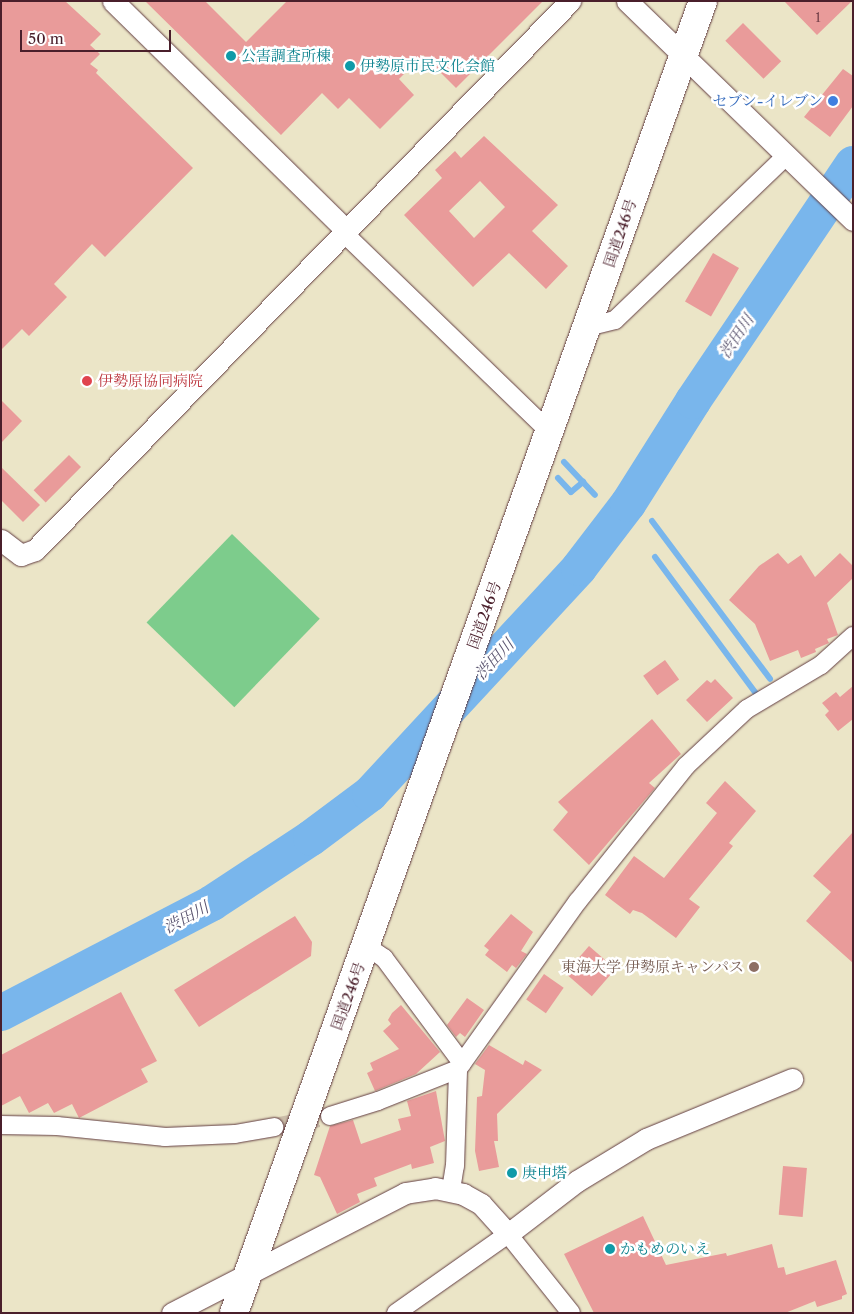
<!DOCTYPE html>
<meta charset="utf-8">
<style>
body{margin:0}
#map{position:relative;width:854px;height:1314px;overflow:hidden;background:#ebe5c7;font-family:"Libre Caslon Text","Noto Serif JP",serif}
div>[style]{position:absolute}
.green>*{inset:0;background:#7dcc8c;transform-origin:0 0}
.stream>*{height:6px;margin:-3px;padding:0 3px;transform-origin:3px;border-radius:3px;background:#79b6ec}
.river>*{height:36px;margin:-18px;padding:0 18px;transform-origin:18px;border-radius:18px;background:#79b6ec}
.building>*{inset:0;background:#e99b9a;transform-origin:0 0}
.minor-tunnel>*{height:18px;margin-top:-9px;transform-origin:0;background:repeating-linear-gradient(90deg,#cbbda8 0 18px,transparent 0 27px)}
.roads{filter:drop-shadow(0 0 1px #623d42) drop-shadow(0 0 1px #623d42)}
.minor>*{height:18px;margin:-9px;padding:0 9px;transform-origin:9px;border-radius:9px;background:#fff}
.tertiary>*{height:21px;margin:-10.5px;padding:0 10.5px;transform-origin:10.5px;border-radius:10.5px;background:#fff}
.trunk>*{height:28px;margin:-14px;padding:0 14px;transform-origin:14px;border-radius:14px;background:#fff}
.dots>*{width:14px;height:14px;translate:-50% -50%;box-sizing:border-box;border:2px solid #fff;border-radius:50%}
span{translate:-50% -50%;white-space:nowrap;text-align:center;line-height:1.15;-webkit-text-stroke:5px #fff;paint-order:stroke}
.number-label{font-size:12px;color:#723e47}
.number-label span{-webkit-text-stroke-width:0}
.culture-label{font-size:15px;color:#0d838f}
.left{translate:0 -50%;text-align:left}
.shop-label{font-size:15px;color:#366cbe}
.right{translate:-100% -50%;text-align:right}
.street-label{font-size:15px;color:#4a1f2b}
.health-label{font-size:15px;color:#be3a42}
.education-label{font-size:15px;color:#785e54}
.water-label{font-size:16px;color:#5a546f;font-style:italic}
.frame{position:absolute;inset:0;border:2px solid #4a1f2b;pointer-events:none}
.scale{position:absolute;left:20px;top:30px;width:151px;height:22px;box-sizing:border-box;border:2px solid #4a1f2b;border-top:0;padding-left:6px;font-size:15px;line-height:18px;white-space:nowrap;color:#4a1f2b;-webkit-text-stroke:4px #fff;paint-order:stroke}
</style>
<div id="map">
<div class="green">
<i style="left:232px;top:534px;width:122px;height:123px;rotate:44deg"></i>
</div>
<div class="stream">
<i style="left:564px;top:462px;width:45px;rotate:46.8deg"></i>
<i style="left:558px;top:478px;width:19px;rotate:47deg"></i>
<i style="left:571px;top:492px;width:16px;rotate:-40deg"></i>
<i style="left:628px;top:504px;width:13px;rotate:27deg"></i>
<i style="left:652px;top:521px;width:197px;rotate:53.2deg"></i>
<i style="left:655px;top:557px;width:172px;rotate:53.5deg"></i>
</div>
<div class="river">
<i style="left:1px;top:1013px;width:238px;rotate:-27.5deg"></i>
<i style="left:212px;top:903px;width:118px;rotate:-33.3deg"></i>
<i style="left:311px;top:838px;width:74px;rotate:-36.7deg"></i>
<i style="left:370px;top:794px;width:308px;rotate:-47.2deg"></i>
<i style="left:579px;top:568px;width:81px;rotate:-52.6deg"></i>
<i style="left:628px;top:504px;width:122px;rotate:-57.7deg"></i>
<i style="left:693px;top:401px;width:286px;rotate:-56deg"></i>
</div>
<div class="building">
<i style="clip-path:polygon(1px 1px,65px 1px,101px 34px,90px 45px,100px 54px,90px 64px,98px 70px,96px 73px,193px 168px,105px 257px,92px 244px,54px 284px,67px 297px,29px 336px,22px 329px,1px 350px)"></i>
<i style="clip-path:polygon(145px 1px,205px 1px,246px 42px,287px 1px,543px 1px,456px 88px,423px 55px,399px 79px,414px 95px,380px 129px,349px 98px,338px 109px,322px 93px,281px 135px)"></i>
<i style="clip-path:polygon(784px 1px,852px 1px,817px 35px)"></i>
<i style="left:743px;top:23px;width:54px;height:25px;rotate:45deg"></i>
<i style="clip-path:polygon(843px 69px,853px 76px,853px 106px,830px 137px,804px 117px)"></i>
<i style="clip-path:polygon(evenodd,484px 136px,558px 205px,532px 231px,568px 266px,546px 289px,509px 253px,473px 287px,404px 215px,442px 178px,435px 170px,455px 151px,461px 158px,484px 136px,480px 181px,505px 207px,474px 238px,449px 211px,480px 181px)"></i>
<i style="left:713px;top:253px;width:30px;height:56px;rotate:30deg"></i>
<i style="clip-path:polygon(1px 400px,22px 421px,1px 443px)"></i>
<i style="left:69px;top:455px;width:17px;height:50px;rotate:45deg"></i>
<i style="clip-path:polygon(1px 467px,40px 505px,23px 522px,1px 500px)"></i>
<i style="clip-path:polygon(778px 553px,788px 564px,801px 555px,815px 577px,840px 553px,853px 566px,853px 578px,827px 603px,838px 635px,827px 639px,829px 643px,815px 649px,816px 652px,801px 658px,798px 650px,770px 661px,755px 624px,729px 600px,759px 566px)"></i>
<i style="left:665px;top:660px;width:24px;height:27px;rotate:54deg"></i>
<i style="clip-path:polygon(715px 679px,733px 698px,707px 722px,686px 700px,707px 680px,711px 683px)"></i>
<i style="clip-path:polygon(853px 686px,853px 719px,838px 731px,825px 715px,829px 711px,822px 703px,836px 692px,840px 697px)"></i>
<i style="clip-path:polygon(652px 719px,681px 754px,649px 783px,655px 788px,589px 865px,553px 830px,568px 812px,558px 802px)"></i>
<i style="clip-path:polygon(725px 781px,756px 811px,729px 843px,733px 846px,689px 899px,700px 907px,676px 938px,642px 913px,633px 910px,630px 914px,605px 895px,634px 856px,664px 878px,717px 813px,706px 803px)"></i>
<i style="clip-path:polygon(853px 832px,853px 963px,806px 921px,831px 892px,813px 876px)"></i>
<i style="clip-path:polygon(511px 914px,533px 932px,521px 951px,527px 954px,516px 968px,512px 965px,507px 972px,485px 955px,489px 950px,484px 946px)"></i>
<i style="clip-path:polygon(295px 916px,312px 942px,311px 956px,199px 1027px,174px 990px)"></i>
<i style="left:589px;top:946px;width:35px;height:36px;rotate:41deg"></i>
<i style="left:544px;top:974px;width:24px;height:31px;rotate:35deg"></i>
<i style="clip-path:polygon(121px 992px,157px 1061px,141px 1069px,148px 1082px,79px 1118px,72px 1104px,54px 1113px,48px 1103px,29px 1113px,20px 1096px,1px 1106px,1px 1055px)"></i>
<i style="clip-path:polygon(467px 998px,484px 1010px,465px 1037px,460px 1033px,456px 1037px,447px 1025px)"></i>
<i style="clip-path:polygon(401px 1005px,440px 1052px,416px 1074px,375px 1091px,367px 1073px,373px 1070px,370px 1063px,399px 1049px,383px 1031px,391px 1024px,388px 1020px,392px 1013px)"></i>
<i style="clip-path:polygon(489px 1045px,523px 1065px,525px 1060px,542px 1070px,497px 1114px,498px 1141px,494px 1141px,499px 1167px,479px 1171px,475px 1151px,477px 1097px,482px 1096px,485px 1070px,475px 1064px)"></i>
<i style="clip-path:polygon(436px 1091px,445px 1141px,430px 1147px,434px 1163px,412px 1169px,411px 1164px,374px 1178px,377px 1186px,357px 1194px,360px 1202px,337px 1214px,320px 1177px,314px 1175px,330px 1126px,353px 1120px,361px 1144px,401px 1130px,398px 1119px,411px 1116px,407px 1101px)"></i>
<i style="left:783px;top:1166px;width:24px;height:49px;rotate:5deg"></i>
<i style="clip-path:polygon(643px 1216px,666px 1265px,726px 1253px,727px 1256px,772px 1244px,778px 1268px,784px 1267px,786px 1275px,836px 1260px,847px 1294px,842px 1296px,842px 1299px,817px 1307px,815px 1301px,785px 1313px,594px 1313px,564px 1254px)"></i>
</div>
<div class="minor-tunnel">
<i style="left:274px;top:1127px;width:57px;rotate:-11.1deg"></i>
</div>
<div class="roads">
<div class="minor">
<i style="left:345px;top:229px;width:13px;rotate:61deg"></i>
<i style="left:351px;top:240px;width:277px;rotate:44deg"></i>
<i style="left:587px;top:327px;width:29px;rotate:-14deg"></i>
<i style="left:615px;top:320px;width:238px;rotate:-43.8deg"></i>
<i style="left:366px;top:946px;width:22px;rotate:34deg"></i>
<i style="left:384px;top:958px;width:131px;rotate:53.4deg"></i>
<i style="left:330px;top:1116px;width:50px;rotate:-17.4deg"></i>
<i style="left:378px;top:1101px;width:86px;rotate:-21.8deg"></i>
<i style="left:1px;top:1125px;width:56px;rotate:1deg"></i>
<i style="left:57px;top:1126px;width:109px;rotate:5.8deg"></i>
<i style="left:165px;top:1137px;width:70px;rotate:-2.5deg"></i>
<i style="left:235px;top:1134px;width:40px;rotate:-10deg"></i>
<i style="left:451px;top:1190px;width:24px;rotate:-81deg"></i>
<i style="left:455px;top:1166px;width:97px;rotate:-88.2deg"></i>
<i style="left:458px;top:1069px;width:206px;rotate:-54.5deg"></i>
<i style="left:578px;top:901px;width:173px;rotate:-51.3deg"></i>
<i style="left:686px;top:766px;width:83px;rotate:-43.1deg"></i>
<i style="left:747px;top:709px;width:86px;rotate:-30.7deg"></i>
<i style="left:821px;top:665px;width:43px;rotate:-42.2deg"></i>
<i style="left:396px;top:1313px;width:137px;rotate:-35.2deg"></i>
<i style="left:508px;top:1234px;width:101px;rotate:51.4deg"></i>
</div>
<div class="tertiary">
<i style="left:113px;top:1px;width:325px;rotate:44.5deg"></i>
<i style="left:627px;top:1px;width:315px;rotate:44.1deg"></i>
<i style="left:1px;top:540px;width:25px;rotate:37deg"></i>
<i style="left:21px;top:555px;width:15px;rotate:-20deg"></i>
<i style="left:35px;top:550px;width:767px;rotate:-45.74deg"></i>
<i style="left:172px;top:1313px;width:262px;rotate:-27.2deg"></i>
<i style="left:405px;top:1193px;width:30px;rotate:-9deg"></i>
<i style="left:435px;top:1188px;width:29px;rotate:12deg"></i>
<i style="left:463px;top:1194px;width:21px;rotate:29deg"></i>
<i style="left:481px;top:1204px;width:40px;rotate:48deg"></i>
<i style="left:508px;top:1234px;width:87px;rotate:-37.5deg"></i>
<i style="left:577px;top:1181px;width:81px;rotate:-31.3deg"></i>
<i style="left:646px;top:1139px;width:158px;rotate:-22.3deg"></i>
</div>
<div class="trunk">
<i style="left:234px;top:1313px;width:1393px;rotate:-70.33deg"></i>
</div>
</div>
<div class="dots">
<i style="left:231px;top:56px;background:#0f9aa8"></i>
<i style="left:350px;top:66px;background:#0f9aa8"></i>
<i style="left:833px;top:101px;background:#3f7fe0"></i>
<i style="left:87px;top:381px;background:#e0444e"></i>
<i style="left:754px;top:967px;background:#8d6e63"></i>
<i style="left:512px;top:1173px;background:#0f9aa8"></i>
<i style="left:610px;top:1249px;background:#0f9aa8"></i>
</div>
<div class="number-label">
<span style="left:818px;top:18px">1</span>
</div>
<div class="culture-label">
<span class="left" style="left:241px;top:56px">公害調査所棟</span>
<span class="left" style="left:360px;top:66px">伊勢原市民文化会館</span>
<span class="left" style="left:522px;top:1173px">庚申塔</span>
<span class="left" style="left:620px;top:1249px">かもめのいえ</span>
</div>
<div class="shop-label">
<span class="right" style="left:823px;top:101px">セブン-イレブン</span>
</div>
<div class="street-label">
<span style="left:620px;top:233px;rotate:-71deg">国道246号</span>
<span style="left:484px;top:615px;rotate:-70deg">国道246号</span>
<span style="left:348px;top:996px;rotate:-70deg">国道246号</span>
</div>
<div class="health-label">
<span class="left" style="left:98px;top:381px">伊勢原協同病院</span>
</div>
<div class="education-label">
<span class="right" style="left:744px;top:967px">東海大学 伊勢原キャンパス</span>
</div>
<div class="water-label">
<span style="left:736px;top:336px;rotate:-56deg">渋田川</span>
<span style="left:494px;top:659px;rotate:-47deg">渋田川</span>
<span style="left:186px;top:917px;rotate:-28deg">渋田川</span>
</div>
<div class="frame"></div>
<div class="scale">50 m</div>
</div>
